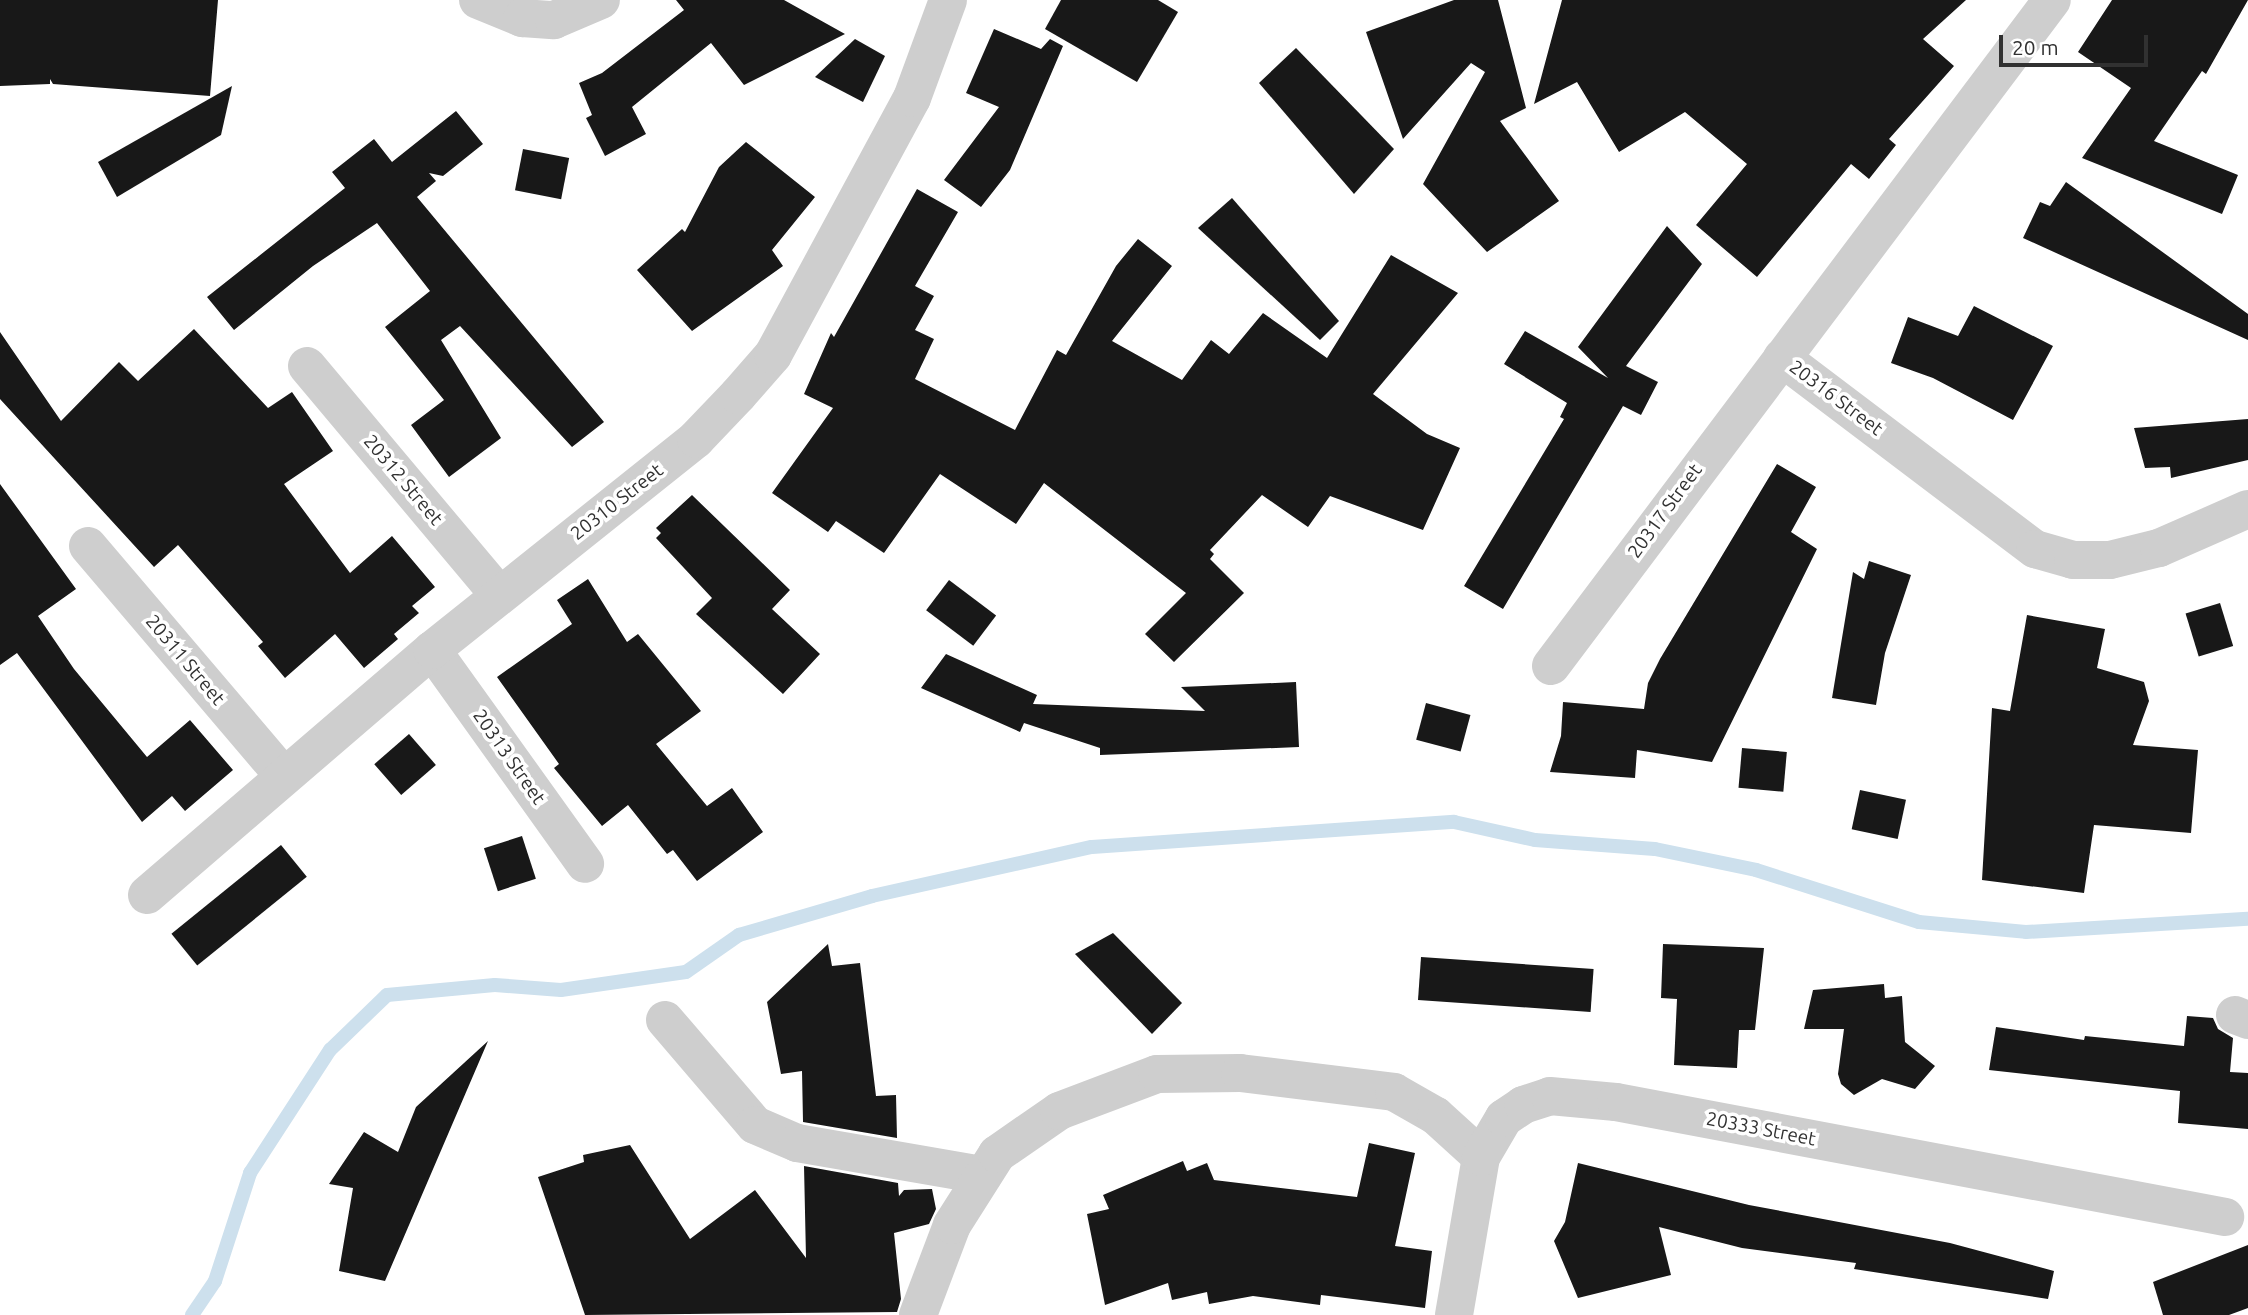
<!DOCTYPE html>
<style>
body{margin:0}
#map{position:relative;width:2248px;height:1315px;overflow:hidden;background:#fff;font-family:Ubuntu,sans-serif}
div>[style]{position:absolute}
.stream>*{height:14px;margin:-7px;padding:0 7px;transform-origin:7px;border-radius:7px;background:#cde0ed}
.building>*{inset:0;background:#181818;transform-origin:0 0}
.street>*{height:38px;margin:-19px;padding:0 19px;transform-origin:19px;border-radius:19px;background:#cecece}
span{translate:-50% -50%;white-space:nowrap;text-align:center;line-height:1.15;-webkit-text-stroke:7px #fff;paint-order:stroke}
.street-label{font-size:19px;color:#313131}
.scale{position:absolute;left:1999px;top:35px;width:149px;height:32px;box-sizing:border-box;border:4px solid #313131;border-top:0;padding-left:9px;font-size:21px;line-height:24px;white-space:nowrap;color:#313131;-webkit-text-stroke:5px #fff;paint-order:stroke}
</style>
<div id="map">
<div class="stream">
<i style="left:192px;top:1315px;width:41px;rotate:-55.9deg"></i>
<i style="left:215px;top:1281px;width:114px;rotate:-72deg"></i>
<i style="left:250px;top:1173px;width:147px;rotate:-57deg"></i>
<i style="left:330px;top:1050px;width:79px;rotate:-44deg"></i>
<i style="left:387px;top:995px;width:108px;rotate:-5.3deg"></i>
<i style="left:495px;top:985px;width:66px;rotate:4.3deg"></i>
<i style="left:561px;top:990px;width:126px;rotate:-8.2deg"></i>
<i style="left:686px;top:972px;width:65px;rotate:-34.9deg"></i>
<i style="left:739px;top:935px;width:139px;rotate:-16.3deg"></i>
<i style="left:872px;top:896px;width:225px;rotate:-12.6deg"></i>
<i style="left:1092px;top:847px;width:363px;rotate:-4deg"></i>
<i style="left:1454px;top:822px;width:83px;rotate:12.5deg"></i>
<i style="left:1535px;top:840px;width:120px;rotate:4.3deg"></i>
<i style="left:1655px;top:849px;width:103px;rotate:11.7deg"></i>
<i style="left:1756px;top:870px;width:171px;rotate:17.7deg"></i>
<i style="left:1919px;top:922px;width:107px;rotate:5.3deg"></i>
<i style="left:2026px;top:932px;width:222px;rotate:-3.4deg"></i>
</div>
<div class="building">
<i style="clip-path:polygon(0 0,218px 0,210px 96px,53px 84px,50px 79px,50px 84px,0 86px)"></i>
<i style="clip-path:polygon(676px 0,784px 0,845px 34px,744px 85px,711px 43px,632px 107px,646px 134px,605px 156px,586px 118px,592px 115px,579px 83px,602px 73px,684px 10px)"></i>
<i style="clip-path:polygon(1061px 0,1158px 0,1178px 12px,1137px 82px,1045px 29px)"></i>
<i style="clip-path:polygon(1454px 0,1498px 0,1526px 108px,1500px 121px,1559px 201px,1487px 252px,1423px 184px,1485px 72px,1471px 63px,1403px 139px,1366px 32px)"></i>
<i style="clip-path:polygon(1562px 0,1966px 0,1923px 39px,1954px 66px,1889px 139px,1896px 145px,1869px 179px,1851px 164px,1757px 277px,1696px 225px,1747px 164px,1685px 112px,1619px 152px,1577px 82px,1534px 104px)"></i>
<i style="clip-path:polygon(2112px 0,2248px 0,2206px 74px,2202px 71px,2154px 141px,2238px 175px,2222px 214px,2082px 158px,2131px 88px,2078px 52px)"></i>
<i style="clip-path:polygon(994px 29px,1041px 49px,1050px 39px,1063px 46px,1010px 170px,981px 207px,944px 180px,999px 107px,966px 93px)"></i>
<i style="clip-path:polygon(855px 39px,885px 56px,863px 102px,815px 77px)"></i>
<i style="clip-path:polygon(1296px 48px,1394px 149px,1354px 194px,1259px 83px)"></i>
<i style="clip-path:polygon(232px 86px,221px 135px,117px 197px,98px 162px)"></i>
<i style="clip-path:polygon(456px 111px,483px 144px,443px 176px,429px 173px,436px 181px,417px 197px,604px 422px,572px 447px,460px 326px,441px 340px,501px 438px,449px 477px,411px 425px,444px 400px,385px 327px,430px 291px,377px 223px,313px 266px,234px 330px,207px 297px,345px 188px,332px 172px,374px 139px,392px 162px)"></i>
<i style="clip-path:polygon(746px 142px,815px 197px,772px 250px,783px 266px,692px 331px,637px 270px,682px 229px,685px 232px,719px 167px)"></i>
<i style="left:523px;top:149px;width:47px;height:42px;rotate:11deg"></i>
<i style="clip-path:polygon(2066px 182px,2248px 314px,2248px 340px,2023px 238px,2040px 202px,2050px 206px)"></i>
<i style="clip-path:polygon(917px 189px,958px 212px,915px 286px,934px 296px,915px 330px,934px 339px,915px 379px,1015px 430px,1057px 350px,1066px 355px,1116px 266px,1138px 239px,1172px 266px,1112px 341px,1182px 380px,1211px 340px,1229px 354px,1263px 313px,1327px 358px,1391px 255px,1458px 293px,1373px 394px,1427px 434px,1460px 448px,1423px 530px,1330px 496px,1308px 527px,1262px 495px,1210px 550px,1214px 554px,1210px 559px,1244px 593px,1174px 662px,1145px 634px,1186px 593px,1044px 483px,1016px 524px,940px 474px,884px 553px,836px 521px,828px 532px,772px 493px,833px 408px,804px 394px,831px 333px,834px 337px)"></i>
<i style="clip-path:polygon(1232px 198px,1339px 321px,1320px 340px,1198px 228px)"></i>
<i style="clip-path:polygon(1667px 226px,1702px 264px,1626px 366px,1658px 382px,1641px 415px,1623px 406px,1503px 609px,1464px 586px,1564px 419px,1560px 417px,1567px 403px,1504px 364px,1525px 331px,1608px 378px,1578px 347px)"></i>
<i style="clip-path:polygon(1974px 306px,2053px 346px,2013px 420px,1933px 378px,1891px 363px,1908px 317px,1958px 336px)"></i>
<i style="clip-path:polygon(194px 329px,268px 408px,292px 392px,333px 451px,284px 484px,350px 573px,392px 536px,435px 587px,412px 606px,419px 613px,394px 634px,398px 639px,364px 668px,335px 634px,285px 678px,258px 646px,263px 642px,178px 545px,154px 567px,0 399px,0 332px,61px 421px,119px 362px,138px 381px)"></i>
<i style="clip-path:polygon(2248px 419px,2248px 460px,2171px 478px,2170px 467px,2145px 468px,2134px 428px)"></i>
<i style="clip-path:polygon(1777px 464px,1816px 487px,1791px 532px,1817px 549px,1712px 762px,1637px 750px,1635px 778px,1550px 772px,1561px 736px,1563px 702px,1644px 709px,1648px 683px,1660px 659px)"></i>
<i style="clip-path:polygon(0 484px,76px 589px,38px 616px,74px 669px,147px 757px,190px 720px,233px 770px,185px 811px,172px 796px,142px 822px,17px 653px,0 665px)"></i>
<i style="clip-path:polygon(692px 495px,790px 590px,772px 609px,820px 654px,783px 694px,696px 614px,712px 598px,656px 538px,661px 533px,656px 528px)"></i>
<i style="clip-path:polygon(1869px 561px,1911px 575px,1885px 653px,1876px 705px,1832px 698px,1853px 572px,1864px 579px)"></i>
<i style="clip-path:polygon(588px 579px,627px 642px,638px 634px,701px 711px,656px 744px,707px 806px,732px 788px,763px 832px,697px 881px,673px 850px,667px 854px,628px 805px,602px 826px,554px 768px,559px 764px,497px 677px,572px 624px,557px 600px)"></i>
<i style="left:949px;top:580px;width:59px;height:38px;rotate:37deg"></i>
<i style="left:2220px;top:603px;width:45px;height:36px;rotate:73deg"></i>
<i style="clip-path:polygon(2027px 615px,2105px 629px,2097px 668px,2144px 682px,2149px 701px,2133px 745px,2198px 750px,2191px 833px,2094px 825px,2084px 893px,1982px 880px,1992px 708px,2010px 711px)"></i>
<i style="clip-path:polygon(946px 654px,1037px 695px,1033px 704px,1205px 711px,1181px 687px,1296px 682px,1299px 747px,1100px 755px,1100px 748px,1024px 723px,1020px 732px,921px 688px)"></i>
<i style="left:1426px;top:703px;width:46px;height:38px;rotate:15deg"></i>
<i style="left:409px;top:734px;width:41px;height:46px;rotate:49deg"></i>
<i style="left:1742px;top:748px;width:45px;height:40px;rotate:5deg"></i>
<i style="left:1860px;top:790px;width:47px;height:40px;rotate:12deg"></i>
<i style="left:522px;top:836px;width:45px;height:40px;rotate:72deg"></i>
<i style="left:281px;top:845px;width:41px;height:141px;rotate:51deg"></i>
<i style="clip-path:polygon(1113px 933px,1182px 1003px,1152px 1034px,1075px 954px)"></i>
<i style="clip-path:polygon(828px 944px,832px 966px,860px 963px,876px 1096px,896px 1095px,897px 1138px,803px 1122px,802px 1071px,781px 1074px,767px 1002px)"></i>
<i style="clip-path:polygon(1663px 944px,1764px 948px,1755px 1030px,1739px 1030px,1737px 1068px,1674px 1065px,1677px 999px,1661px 998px)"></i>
<i style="left:1421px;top:957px;width:173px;height:43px;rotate:4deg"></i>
<i style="clip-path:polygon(1884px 984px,1885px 998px,1902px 996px,1905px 1042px,1935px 1066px,1915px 1089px,1882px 1079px,1854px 1095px,1841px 1084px,1838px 1074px,1844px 1029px,1804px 1029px,1813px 990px)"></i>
<i style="clip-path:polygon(2187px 1016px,2213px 1018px,2218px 1029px,2233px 1038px,2230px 1072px,2248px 1073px,2248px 1129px,2178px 1123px,2180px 1091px,1989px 1070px,1996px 1027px,2084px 1040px,2085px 1036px,2184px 1046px)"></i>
<i style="clip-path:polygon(488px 1041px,385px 1281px,339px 1271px,353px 1188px,329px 1184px,364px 1132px,398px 1152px,416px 1107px)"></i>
<i style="clip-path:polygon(1369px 1143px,1415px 1153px,1395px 1246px,1432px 1251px,1425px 1308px,1321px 1295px,1320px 1305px,1253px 1296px,1209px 1304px,1207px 1292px,1172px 1300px,1168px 1283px,1105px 1305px,1087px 1214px,1109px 1209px,1103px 1195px,1183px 1161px,1187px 1171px,1207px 1163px,1214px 1180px,1357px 1197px)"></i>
<i style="clip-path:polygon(630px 1145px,690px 1239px,755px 1190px,806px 1258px,804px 1166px,898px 1183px,899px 1196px,904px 1190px,932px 1189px,936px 1209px,929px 1224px,894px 1233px,901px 1299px,897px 1312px,585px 1315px,538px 1177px,584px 1162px,583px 1155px)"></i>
<i style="clip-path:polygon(1578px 1163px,1749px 1205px,1950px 1243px,2054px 1271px,2048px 1299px,1854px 1269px,1856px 1263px,1742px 1248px,1659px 1227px,1671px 1275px,1578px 1298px,1554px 1241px,1565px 1222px)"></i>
<i style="clip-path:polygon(2248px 1245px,2248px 1308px,2229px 1315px,2163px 1315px,2153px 1282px)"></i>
</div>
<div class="street">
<i style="left:478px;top:0;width:48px;rotate:22.2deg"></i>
<i style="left:522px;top:18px;width:32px;rotate:4deg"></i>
<i style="left:554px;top:20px;width:51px;rotate:-23.1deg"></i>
<i style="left:1782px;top:358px;width:317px;rotate:37.1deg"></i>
<i style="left:2035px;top:549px;width:40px;rotate:16deg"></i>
<i style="left:2073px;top:560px;width:37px"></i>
<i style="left:2110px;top:560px;width:50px;rotate:-13.8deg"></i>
<i style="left:2159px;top:548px;width:97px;rotate:-23.7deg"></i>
<i style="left:307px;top:366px;width:299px;rotate:50deg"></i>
<i style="left:88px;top:546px;width:301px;rotate:49.6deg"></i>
<i style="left:432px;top:650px;width:263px;rotate:54.4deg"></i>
<i style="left:1551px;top:666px;width:833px;rotate:-53.05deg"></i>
<i style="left:147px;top:895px;width:376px;rotate:-40.7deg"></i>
<i style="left:432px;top:650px;width:338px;rotate:-38.6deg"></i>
<i style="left:696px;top:439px;width:61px;rotate:-46.3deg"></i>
<i style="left:738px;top:395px;width:53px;rotate:-48.8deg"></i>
<i style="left:773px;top:355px;width:292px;rotate:-61.6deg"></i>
<i style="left:912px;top:98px;width:104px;rotate:-69.8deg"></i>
<i style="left:2235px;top:1015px;width:14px;rotate:21deg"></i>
<i style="left:665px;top:1020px;width:138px;rotate:49.4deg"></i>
<i style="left:755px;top:1125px;width:46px;rotate:23.2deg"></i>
<i style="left:797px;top:1143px;width:189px;rotate:9.8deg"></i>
<i style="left:918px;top:1315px;width:96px;rotate:-69.3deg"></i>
<i style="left:952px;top:1225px;width:84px;rotate:-57.6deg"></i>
<i style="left:997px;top:1154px;width:75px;rotate:-34.7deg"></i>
<i style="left:1059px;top:1111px;width:105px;rotate:-20.7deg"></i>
<i style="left:1157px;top:1074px;width:83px;rotate:-0.7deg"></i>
<i style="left:1240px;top:1073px;width:155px;rotate:7deg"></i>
<i style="left:1394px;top:1092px;width:48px;rotate:29.7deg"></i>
<i style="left:1436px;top:1116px;width:61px;rotate:42.3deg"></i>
<i style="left:1454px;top:1315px;width:160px;rotate:-80.3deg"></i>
<i style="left:1481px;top:1157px;width:45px;rotate:-59.5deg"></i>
<i style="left:1504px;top:1118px;width:23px;rotate:-34deg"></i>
<i style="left:1523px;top:1105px;width:28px;rotate:-18deg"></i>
<i style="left:1550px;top:1096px;width:66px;rotate:5.2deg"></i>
<i style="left:1616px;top:1102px;width:620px;rotate:10.69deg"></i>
</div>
<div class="street-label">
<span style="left:1836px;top:398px;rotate:37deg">20316 Street</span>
<span style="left:403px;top:480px;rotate:50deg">20312 Street</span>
<span style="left:617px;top:502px;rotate:-38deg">20310 Street</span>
<span style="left:1665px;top:511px;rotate:-54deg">20317 Street</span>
<span style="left:185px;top:660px;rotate:50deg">20311 Street</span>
<span style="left:509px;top:757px;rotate:55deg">20313 Street</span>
<span style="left:1761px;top:1129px;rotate:11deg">20333 Street</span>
</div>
<div class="scale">20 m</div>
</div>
